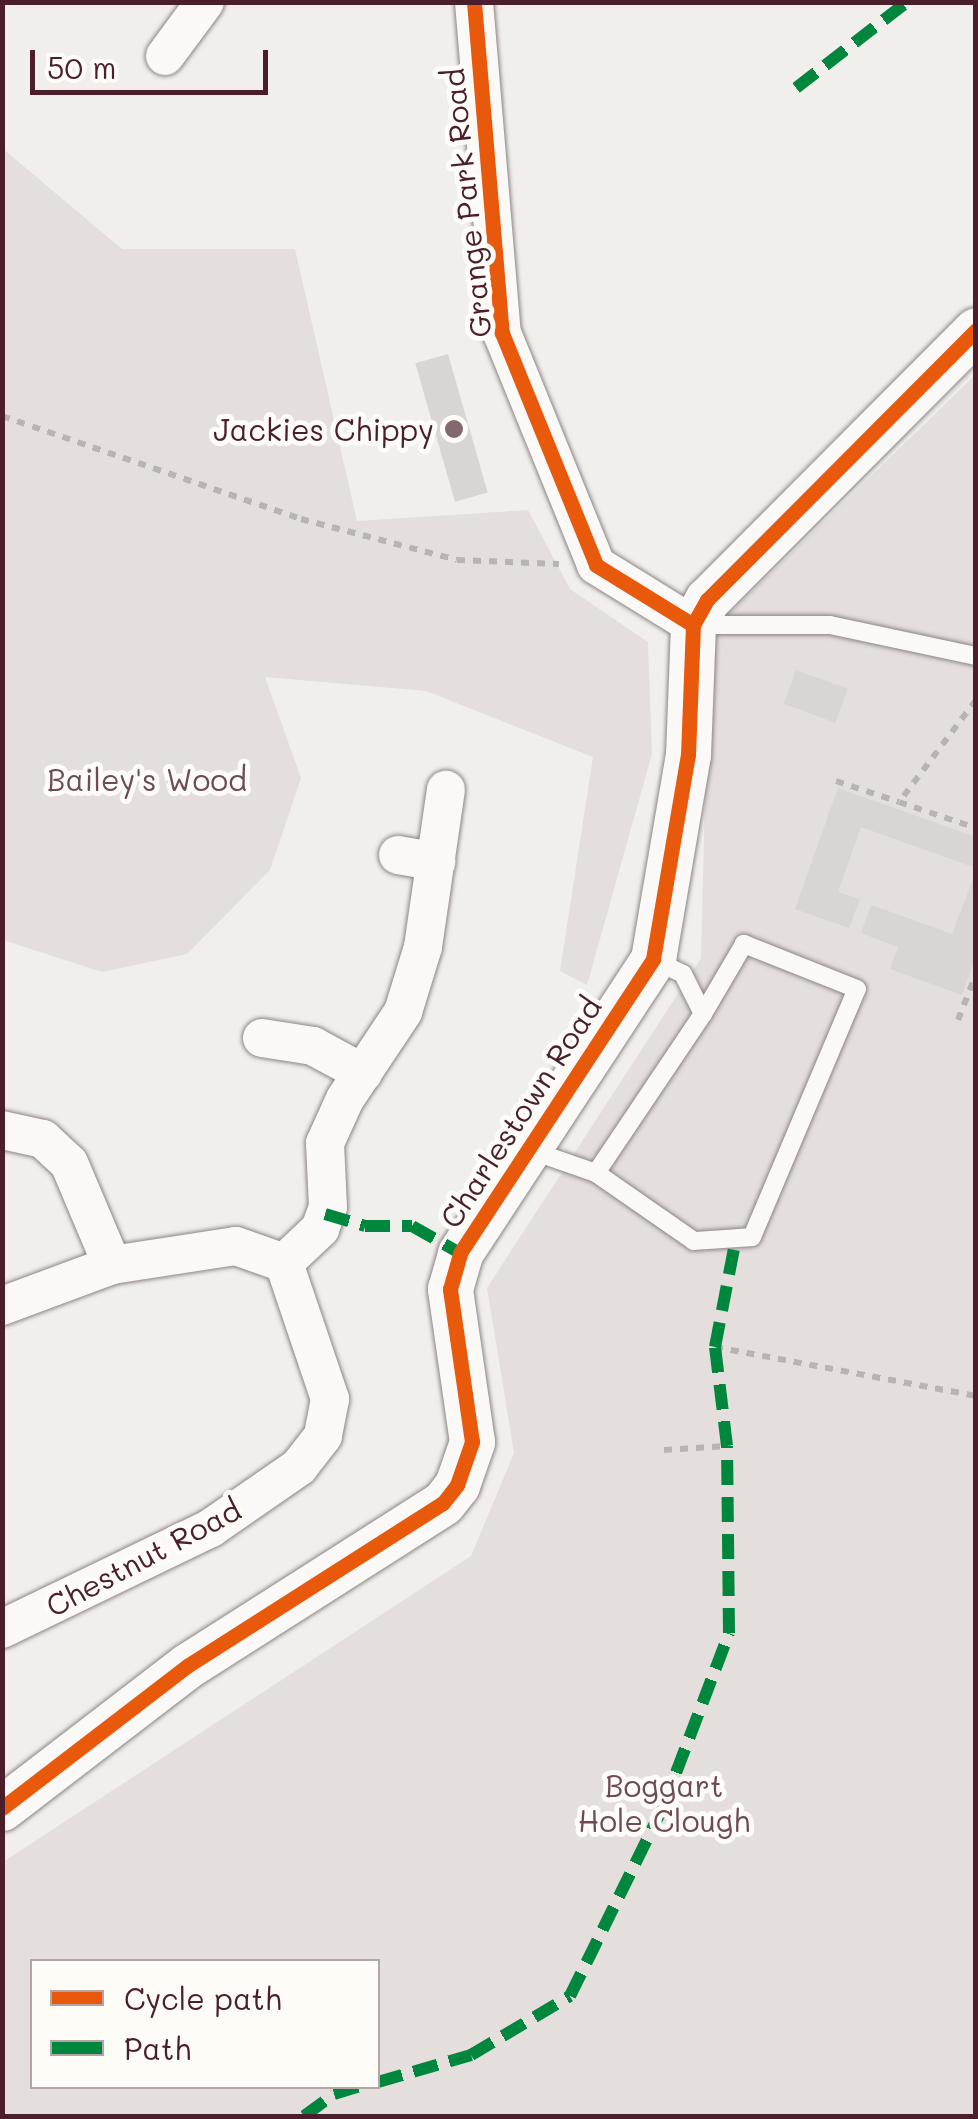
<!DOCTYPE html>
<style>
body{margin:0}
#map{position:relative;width:978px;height:2119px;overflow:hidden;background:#f1efec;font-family:Mali,sans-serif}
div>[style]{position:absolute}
.green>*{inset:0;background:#e4dedc}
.building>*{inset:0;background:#d8d5d3;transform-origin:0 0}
.path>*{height:6px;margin-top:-3px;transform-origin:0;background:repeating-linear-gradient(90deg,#b9b4b4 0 8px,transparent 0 16px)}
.roads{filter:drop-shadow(0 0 2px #8d8485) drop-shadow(0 0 2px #8d8485)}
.service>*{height:18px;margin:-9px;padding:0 9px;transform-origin:9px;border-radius:9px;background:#faf9f7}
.minor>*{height:38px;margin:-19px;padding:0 19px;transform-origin:19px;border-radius:19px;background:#faf9f7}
.tertiary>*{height:45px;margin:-22.5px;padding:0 22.5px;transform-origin:22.5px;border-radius:22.5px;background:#faf9f7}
.quiet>*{height:12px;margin-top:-6px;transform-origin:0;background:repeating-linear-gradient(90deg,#00873e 0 25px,transparent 0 37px)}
.cycleway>*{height:15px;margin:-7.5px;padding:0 7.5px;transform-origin:7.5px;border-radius:7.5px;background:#e8590c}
.dots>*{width:28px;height:28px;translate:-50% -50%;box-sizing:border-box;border:5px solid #fdfcf7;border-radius:50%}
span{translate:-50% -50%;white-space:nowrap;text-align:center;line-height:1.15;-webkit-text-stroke:10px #fdfcf7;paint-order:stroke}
.street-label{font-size:30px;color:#4a1f2b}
.poi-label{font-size:30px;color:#4a1f2b}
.right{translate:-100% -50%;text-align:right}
.park-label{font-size:30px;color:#6e4b54}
.frame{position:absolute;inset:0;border:5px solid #4a1f2b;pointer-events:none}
.legend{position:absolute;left:30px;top:1959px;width:350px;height:130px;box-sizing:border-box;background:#fdfcf7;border:2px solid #b5a4a5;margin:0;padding:12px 18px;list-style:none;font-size:30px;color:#4a1f2b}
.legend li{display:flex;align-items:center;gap:20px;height:50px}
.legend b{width:50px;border:2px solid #b5a4a5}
.scale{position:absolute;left:30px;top:50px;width:238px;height:45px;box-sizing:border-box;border:5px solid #4a1f2b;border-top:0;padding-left:12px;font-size:30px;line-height:35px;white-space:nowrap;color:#4a1f2b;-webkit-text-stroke:8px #fdfcf7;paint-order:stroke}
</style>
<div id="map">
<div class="green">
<i style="clip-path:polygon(2px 148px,122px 249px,295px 249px,357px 521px,528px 510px,570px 589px,648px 642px,652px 754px,587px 985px,560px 971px,593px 757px,426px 691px,265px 677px,301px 778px,270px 870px,187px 954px,102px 972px,3px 940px)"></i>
<i style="clip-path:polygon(evenodd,975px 375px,975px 2116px,3px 2116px,3px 1862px,471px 1556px,514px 1453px,487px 1288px,701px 958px,709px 633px,975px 375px,32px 1962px,378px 1962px,378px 2086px,32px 2086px,32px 1962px)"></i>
</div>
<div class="building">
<i style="left:448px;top:354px;width:144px;height:34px;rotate:74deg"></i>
<i style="left:796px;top:670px;width:55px;height:36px;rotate:20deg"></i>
<i style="clip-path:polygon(838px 788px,976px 837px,976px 868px,861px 827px,838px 892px,860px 899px,849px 928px,795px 909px)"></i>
<i style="clip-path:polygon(976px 871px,976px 956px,962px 995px,890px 969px,898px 947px,861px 933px,871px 905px,952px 934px)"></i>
</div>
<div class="path">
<i style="left:2px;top:416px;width:316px;rotate:19deg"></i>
<i style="left:301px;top:519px;width:161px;rotate:14.7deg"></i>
<i style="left:457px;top:560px;width:102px;rotate:2.2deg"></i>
<i style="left:976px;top:700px;width:128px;rotate:127deg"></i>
<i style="left:899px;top:802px;width:81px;rotate:18.7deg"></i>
<i style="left:836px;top:781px;width:66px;rotate:18.4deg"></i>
<i style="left:958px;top:1020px;width:49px;rotate:-68.6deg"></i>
<i style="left:715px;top:1347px;width:266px;rotate:10.6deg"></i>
<i style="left:664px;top:1450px;width:63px;rotate:-3.6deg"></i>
</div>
<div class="roads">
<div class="service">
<i style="left:698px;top:625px;width:132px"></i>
<i style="left:830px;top:625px;width:149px;rotate:12deg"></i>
<i style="left:527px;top:1149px;width:73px;rotate:19.2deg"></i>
<i style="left:596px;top:1173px;width:192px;rotate:-56.1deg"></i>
<i style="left:703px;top:1014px;width:45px;rotate:-116.6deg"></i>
<i style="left:683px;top:974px;width:32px;rotate:-154deg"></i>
<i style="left:596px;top:1173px;width:119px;rotate:34.8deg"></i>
<i style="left:694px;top:1241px;width:58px;rotate:-3.9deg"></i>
<i style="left:752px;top:1237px;width:269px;rotate:-67.1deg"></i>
<i style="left:857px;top:989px;width:122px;rotate:-158.3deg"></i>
<i style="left:744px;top:944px;width:81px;rotate:120.4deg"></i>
</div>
<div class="minor">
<i style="left:474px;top:2px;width:332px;rotate:85.2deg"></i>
<i style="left:502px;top:333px;width:250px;rotate:67.9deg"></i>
<i style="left:596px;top:565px;width:114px;rotate:31.7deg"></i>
<i style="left:165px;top:56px;width:67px;rotate:-53.5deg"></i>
<i style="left:398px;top:855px;width:39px;rotate:10deg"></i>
<i style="left:262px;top:1038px;width:52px;rotate:8.9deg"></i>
<i style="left:313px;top:1046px;width:57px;rotate:28.4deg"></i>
<i style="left:2px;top:1130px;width:42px;rotate:12.4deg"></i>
<i style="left:43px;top:1139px;width:35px;rotate:43deg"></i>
<i style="left:69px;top:1163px;width:111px;rotate:67.1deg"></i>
<i style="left:284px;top:1263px;width:50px;rotate:-43.4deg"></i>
<i style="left:320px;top:1229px;width:23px;rotate:-70deg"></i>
<i style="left:328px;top:1207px;width:64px;rotate:-92.7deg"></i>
<i style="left:325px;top:1143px;width:48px;rotate:-65.6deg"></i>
<i style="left:345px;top:1099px;width:105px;rotate:-56.3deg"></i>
<i style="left:403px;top:1012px;width:68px;rotate:-72.9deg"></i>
<i style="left:423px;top:947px;width:159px;rotate:-81.7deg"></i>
<i style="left:2px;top:1306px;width:117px;rotate:-20.4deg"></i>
<i style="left:112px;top:1265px;width:125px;rotate:-8.7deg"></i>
<i style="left:236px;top:1246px;width:51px;rotate:19.5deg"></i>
<i style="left:284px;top:1263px;width:144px;rotate:71.3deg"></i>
<i style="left:330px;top:1399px;width:38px;rotate:101deg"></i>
<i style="left:323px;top:1436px;width:39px;rotate:128deg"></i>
<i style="left:299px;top:1467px;width:107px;rotate:145.3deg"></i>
<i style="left:211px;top:1528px;width:232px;rotate:154.2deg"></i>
</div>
<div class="tertiary">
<i style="left:2px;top:1808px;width:233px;rotate:-37.5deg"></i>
<i style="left:187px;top:1666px;width:303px;rotate:-32.5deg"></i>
<i style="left:443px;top:1503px;width:23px;rotate:-52deg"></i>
<i style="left:457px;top:1485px;width:46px;rotate:-70.8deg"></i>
<i style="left:472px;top:1442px;width:155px;rotate:-98.2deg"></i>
<i style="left:450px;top:1289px;width:37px;rotate:-74deg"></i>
<i style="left:460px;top:1253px;width:352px;rotate:-56.7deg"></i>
<i style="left:653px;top:959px;width:207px;rotate:-80.3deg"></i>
<i style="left:688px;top:755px;width:130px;rotate:-87.8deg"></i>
<i style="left:693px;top:625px;width:29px;rotate:-61deg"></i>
<i style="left:707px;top:600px;width:381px;rotate:-45.1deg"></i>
</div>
</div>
<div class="quiet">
<i style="left:796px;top:88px;width:140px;rotate:-37.8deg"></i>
<i style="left:325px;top:1214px;width:42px;rotate:16.7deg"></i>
<i style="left:365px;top:1226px;width:47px"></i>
<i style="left:412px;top:1226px;width:55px;rotate:29.4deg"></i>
<i style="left:378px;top:2082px;width:97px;rotate:-16.2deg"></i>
<i style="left:471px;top:2055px;width:115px;rotate:-30.8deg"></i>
<i style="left:570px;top:1996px;width:211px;rotate:-63.8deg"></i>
<i style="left:663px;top:1807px;width:186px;rotate:-69.2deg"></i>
<i style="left:729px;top:1633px;width:187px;rotate:-90.6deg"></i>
<i style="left:727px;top:1446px;width:100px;rotate:-96.9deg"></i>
<i style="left:715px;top:1347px;width:111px;rotate:-79.1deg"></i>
<i style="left:304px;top:2116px;width:37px;rotate:-36deg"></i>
<i style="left:334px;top:2094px;width:28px;rotate:-17deg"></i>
</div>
<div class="cycleway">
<i style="left:474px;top:2px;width:332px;rotate:85.2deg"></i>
<i style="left:502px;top:333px;width:250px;rotate:67.9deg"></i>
<i style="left:596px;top:565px;width:114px;rotate:31.7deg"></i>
<i style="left:2px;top:1808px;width:233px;rotate:-37.5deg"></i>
<i style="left:187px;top:1666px;width:303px;rotate:-32.5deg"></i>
<i style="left:443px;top:1503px;width:23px;rotate:-52deg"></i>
<i style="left:457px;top:1485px;width:46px;rotate:-70.8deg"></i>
<i style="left:472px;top:1442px;width:155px;rotate:-98.2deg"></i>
<i style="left:450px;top:1289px;width:37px;rotate:-74deg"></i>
<i style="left:460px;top:1253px;width:352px;rotate:-56.7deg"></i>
<i style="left:653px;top:959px;width:207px;rotate:-80.3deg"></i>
<i style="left:688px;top:755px;width:130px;rotate:-87.8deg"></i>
<i style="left:693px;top:625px;width:29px;rotate:-61deg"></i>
<i style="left:707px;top:600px;width:381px;rotate:-45.1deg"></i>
</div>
<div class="dots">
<i style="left:454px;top:429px;background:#84686f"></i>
</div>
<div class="street-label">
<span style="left:466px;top:203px;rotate:-96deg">Grange Park Road</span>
<span style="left:520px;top:1112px;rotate:-57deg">Charlestown Road</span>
<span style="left:143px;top:1557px;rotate:-28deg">Chestnut Road</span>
</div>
<div class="poi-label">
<span class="right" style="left:434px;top:429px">Jackies Chippy</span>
</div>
<div class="park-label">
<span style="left:147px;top:779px">Bailey's Wood</span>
<span style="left:664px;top:1802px">Boggart<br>Hole Clough</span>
</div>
<div class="frame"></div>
<ul class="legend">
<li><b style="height:12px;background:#e8590c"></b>Cycle path</li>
<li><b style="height:12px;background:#00873e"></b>Path</li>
</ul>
<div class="scale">50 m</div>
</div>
